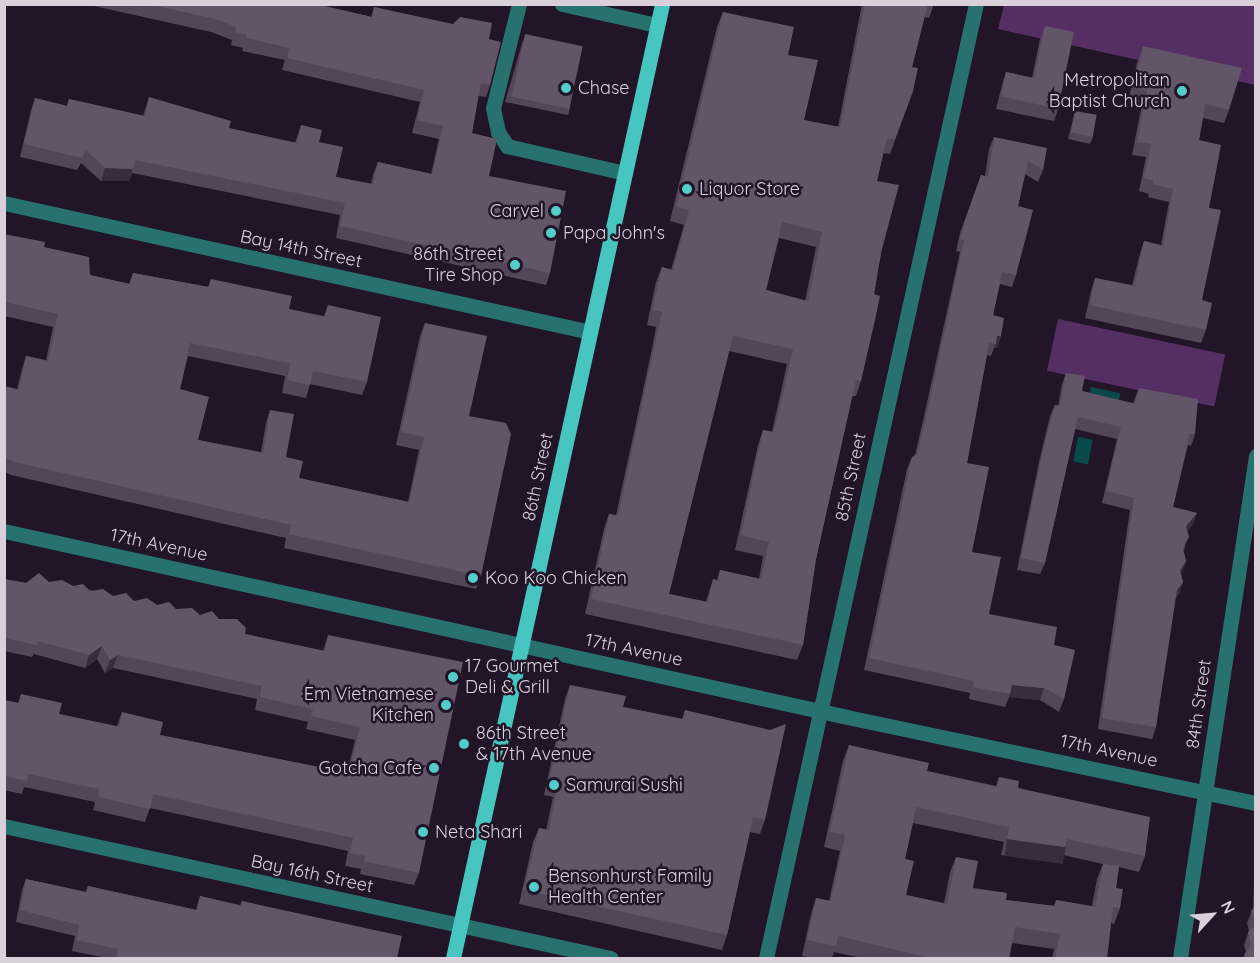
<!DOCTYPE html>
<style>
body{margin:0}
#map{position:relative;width:1260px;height:963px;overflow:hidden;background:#221527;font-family:Quicksand,sans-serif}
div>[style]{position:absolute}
.green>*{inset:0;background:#552e63;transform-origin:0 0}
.water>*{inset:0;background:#084a48;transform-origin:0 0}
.minor>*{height:15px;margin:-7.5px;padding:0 7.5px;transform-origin:7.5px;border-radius:7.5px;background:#27716f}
.major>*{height:15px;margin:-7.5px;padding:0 7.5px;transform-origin:7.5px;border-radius:7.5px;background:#47c5c1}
.wall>*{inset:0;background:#544659}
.shaded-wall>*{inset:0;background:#3a2c3f;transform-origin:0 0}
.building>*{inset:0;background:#625567;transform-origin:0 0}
.dots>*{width:16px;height:16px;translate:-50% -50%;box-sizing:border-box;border:3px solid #221527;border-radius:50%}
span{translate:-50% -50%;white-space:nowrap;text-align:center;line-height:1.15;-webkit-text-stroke:5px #221527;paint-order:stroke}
.poi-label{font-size:18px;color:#d9d0dc}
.right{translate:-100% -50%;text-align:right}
.left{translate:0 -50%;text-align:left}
.street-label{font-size:18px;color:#d9d0dc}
.frame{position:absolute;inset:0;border:6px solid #d9d0dc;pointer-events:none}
.north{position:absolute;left:1182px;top:885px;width:60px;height:60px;-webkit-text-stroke:4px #221527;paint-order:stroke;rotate:64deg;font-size:16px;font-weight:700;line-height:24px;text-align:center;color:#d9d0dc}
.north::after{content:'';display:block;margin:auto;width:21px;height:27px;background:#d9d0dc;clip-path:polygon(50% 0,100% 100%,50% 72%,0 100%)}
</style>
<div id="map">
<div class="green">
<i style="clip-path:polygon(1004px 5px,1255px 5px,1255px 85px,1150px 61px,1150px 57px,1139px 55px,1138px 60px,998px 29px)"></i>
<i style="left:1058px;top:319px;width:171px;height:53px;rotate:12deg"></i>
</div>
<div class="water">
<i style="left:1091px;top:387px;width:30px;height:14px;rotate:12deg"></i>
<i style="left:1078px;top:437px;width:15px;height:25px;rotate:11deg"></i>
</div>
<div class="minor">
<i style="left:519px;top:4px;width:107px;rotate:104deg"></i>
<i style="left:493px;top:108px;width:25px;rotate:78deg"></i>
<i style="left:498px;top:132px;width:17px;rotate:57deg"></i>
<i style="left:507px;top:146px;width:121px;rotate:12.9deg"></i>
<i style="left:562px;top:4px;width:97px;rotate:12.5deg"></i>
<i style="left:4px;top:203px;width:600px;rotate:12.41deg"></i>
<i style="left:4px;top:531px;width:863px;rotate:12.44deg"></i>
<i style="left:847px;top:717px;width:418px;rotate:11.9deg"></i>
<i style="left:4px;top:826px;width:621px;rotate:12.27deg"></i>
<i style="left:766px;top:958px;width:977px;rotate:-77.59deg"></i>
<i style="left:1180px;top:958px;width:508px;rotate:-81.39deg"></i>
</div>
<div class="major">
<i style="left:453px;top:958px;width:977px;rotate:-77.64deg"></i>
</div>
<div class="wall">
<i style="clip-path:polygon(85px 4px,316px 4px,371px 17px,374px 7px,489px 39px,490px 85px,486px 97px,478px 96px,472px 133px,489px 176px,550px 273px,546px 285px,336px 238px,340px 215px,132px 173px,129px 181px,101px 181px,81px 163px,77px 170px,20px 157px,31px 110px,35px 98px,67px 106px,69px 99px,143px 116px,149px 97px,229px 128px,295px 143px,301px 125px,319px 142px,336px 177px,371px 184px,373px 175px,378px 162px,431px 174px,439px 139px,412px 133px,420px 102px,282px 70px,285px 60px,242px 51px,243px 48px,231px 45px,232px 40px,211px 32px)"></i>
<i style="clip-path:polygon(evenodd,862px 4px,934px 4px,929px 18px,924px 17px,912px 67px,913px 91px,890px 154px,883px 153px,877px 181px,881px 253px,874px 294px,861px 381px,856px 396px,852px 396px,816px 559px,803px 645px,797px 660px,585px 614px,604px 529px,609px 514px,616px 515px,652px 349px,656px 327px,647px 325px,656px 282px,662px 267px,671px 270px,684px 225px,670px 221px,717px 27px,723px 12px,788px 55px,804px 120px,838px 127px,862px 4px,779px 238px,816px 247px,805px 301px,766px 290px,779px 238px,862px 4px,729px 351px,787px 364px,772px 432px,763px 430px,758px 445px,735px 550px,763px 556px,759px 579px,720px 570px,717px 580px,713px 579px,706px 602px,669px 594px,729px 351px)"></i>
<i style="clip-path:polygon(1045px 26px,1058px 109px,1054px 121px,996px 109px,1002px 85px,1006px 72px,1032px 78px,1040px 39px)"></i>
<i style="clip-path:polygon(523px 40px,570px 108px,568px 115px,505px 102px)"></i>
<i style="clip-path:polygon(1143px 46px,1229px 110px,1224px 123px,1203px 118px,1199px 140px,1209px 208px,1202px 300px,1206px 330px,1201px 343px,1085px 318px,1091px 291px,1095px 278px,1132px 285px,1140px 254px,1144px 241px,1161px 245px,1169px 202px,1148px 197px,1149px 194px,1139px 191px,1146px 157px,1132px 155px,1142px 104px,1128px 101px,1138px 59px)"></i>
<i style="clip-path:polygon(1075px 111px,1093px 137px,1090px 144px,1068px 139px)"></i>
<i style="clip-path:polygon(994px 137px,1043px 170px,1038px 182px,1025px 174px,1018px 206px,1016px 275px,1012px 287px,1000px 284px,993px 315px,1001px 336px,997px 348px,994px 348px,991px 356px,987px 355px,967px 463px,972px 552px,989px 614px,1054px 645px,1064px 699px,1059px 712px,1040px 700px,1009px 697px,1005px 707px,969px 699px,970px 693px,864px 670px,907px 469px,912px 457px,915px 455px,923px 421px,960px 252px,956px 251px,960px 233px,981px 175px,985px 176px,989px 149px)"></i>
<i style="clip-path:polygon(4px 234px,44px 247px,90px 275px,129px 284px,133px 273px,208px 287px,211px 279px,289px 309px,324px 316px,328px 305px,367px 382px,362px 395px,310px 384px,306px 398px,282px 393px,285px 376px,188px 356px,180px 389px,198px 440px,261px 452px,266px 423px,270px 410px,286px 457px,299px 478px,408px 502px,419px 450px,396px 445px,420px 336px,425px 323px,469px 416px,481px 576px,476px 589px,284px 548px,286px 538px,11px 475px,4px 472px,4px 386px,17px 389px,22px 369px,26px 356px,46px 360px,53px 327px,4px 316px)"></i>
<i style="clip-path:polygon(1066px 373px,1082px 391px,1133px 403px,1139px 388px,1195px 434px,1191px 446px,1188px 445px,1173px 507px,1197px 513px,1193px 524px,1187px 531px,1185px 548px,1183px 551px,1186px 561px,1181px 574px,1183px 582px,1179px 594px,1175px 598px,1156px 727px,1152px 739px,1098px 729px,1130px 510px,1102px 503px,1117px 439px,1075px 429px,1045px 563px,1040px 574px,1017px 570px,1039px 462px,1050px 416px,1055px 405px,1058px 406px,1062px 384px)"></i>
<i style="clip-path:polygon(4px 579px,26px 583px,49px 582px,73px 586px,134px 601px,219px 619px,245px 634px,323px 651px,328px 635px,419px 873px,414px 885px,360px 874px,361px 869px,345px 866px,348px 851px,150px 808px,145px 822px,93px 810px,95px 802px,24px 787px,22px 794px,4px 790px,4px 700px,18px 703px,21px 694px,59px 714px,117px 726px,122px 712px,160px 735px,347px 773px,355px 740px,306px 729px,308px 722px,255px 710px,257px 699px,113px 668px,105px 673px,97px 659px,85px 668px,34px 654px,32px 657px,4px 651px)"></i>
<i style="clip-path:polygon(570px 685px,623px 707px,682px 719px,685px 710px,765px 820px,760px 834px,750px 832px,727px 935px,722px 950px,519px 904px,533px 842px,539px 828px,546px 830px,553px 797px,544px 795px,565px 699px)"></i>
<i style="clip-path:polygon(evenodd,849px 745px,927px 771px,996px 786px,999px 777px,1145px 856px,1139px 872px,1119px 867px,1116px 888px,1120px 908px,1114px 924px,1111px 923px,1107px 958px,1052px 958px,1054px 949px,1012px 943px,1009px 958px,862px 958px,834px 952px,832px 958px,815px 958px,802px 956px,811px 914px,816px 898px,829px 901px,840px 851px,824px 847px,843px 761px,849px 745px,913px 823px,1004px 842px,1001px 855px,1060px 863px,1063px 855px,1103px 864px,1097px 879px,1092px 906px,1056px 900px,1054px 906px,1006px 900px,973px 888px,956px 857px,950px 872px,944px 903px,906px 895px,905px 859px,913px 823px)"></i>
<i style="clip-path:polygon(1256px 876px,1256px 958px,1243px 958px,1246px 952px,1244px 945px,1249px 931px,1247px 923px,1253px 908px,1254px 881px)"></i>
<i style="clip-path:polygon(26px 879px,86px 892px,88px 886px,196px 910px,200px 896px,240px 905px,242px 901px,397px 958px,107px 958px,72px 951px,75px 936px,16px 922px,22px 890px)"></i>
</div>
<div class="shaded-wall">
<i style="clip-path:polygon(105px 168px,133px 169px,129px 181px,101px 181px)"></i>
<i style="clip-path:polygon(997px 336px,1001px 336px,997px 348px,994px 348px)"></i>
<i style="clip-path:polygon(1197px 513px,1193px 524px,1182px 538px,1186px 526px)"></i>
<i style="clip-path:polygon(1186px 561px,1182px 572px,1175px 581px,1180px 570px)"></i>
<i style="clip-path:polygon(1183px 582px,1179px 594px,1172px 602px,1177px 590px)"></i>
<i style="clip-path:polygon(102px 646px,97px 659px,85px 668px,89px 655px)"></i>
<i style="clip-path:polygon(118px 655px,113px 668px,105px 673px,110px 660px)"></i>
<i style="clip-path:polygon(1012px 685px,1044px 688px,1040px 700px,1009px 697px)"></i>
<i style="left:1007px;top:839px;width:59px;height:17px;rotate:8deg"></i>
</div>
<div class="building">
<i style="clip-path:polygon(147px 4px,316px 4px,372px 17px,374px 7px,453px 24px,460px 17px,492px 23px,489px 39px,501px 42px,490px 85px,481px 83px,472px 133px,497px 139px,489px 176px,566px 191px,550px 273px,340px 226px,345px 203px,135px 160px,133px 169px,105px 168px,86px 150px,82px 158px,24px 144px,35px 98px,67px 106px,69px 99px,145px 116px,149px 97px,231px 121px,229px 128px,297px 143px,301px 125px,322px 130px,319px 142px,343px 147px,336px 177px,373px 184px,378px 162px,432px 174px,443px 126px,417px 120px,424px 90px,287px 58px,289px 48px,247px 38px,247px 35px,235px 32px,236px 27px,216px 19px)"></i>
<i style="clip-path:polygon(evenodd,865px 4px,928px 4px,912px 67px,918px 68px,913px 91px,895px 139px,887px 138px,877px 181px,899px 185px,881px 253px,874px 294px,880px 296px,875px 320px,861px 381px,856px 380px,816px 559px,803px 645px,591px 599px,609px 514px,618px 516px,657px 334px,662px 312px,652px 310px,662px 267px,673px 270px,689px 210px,676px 207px,723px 12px,794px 27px,788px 55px,818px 60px,804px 120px,840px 127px,865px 4px,782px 222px,822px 232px,808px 301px,766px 290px,782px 222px,865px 4px,733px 336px,793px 349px,774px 432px,763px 430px,741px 535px,769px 542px,761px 579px,720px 570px,718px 581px,713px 579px,708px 602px,669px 594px,733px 336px)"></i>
<i style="clip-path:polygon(1045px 26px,1074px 32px,1058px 109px,1001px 96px,1006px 72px,1034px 78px)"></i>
<i style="left:525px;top:34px;width:59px;height:64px;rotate:12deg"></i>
<i style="clip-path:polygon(1143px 46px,1242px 68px,1229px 110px,1205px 104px,1199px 140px,1221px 145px,1209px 208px,1221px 210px,1202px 300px,1212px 303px,1206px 330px,1090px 305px,1095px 278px,1134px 286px,1144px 241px,1163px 246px,1173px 189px,1153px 184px,1154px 181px,1144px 178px,1151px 144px,1137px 142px,1147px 91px,1133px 88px)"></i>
<i style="left:1075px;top:111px;width:22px;height:22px;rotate:10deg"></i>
<i style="clip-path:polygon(994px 137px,1047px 148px,1043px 170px,1028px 161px,1018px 206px,1033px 210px,1016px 275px,1002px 272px,993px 315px,1004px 318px,1001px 336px,997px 336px,996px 344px,989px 343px,967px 463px,989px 467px,972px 552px,1001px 557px,989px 614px,1057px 627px,1054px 645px,1075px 650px,1064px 699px,1044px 688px,1012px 685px,1010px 694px,973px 687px,974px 681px,869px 658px,912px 457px,917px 455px,928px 409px,964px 240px,960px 239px,965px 221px,981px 175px,988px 177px)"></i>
<i style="clip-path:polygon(4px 234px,45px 242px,44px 247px,89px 257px,90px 275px,130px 284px,133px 273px,209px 287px,211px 279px,292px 296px,289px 309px,325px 317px,328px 305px,381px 317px,367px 382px,313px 371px,310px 385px,287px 380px,290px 363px,190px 343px,180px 389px,209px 397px,198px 440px,263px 453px,270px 410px,294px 414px,286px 457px,303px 461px,299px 478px,409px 502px,424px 437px,401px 432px,425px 323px,487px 336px,469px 416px,506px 423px,511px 434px,481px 576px,289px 534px,291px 525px,15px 462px,4px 458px,4px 386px,19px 390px,26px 356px,48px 361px,58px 314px,4px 302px)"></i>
<i style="clip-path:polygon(1066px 373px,1085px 376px,1082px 391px,1135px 404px,1139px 388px,1198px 399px,1195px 434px,1190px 433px,1173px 507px,1197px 513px,1186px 526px,1189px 537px,1183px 548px,1186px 561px,1180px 570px,1183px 582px,1177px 590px,1156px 727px,1102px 718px,1134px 498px,1106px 491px,1121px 427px,1078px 417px,1045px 563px,1021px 558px,1043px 450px,1055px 405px,1060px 406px)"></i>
<i style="clip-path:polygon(39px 573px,49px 582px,62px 580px,73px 586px,83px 584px,90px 591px,103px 589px,113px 596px,126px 593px,134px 601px,147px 598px,157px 605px,169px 602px,176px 609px,192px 608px,200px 615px,212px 611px,219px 619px,237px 619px,246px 628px,245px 634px,325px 651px,328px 635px,463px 662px,419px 873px,364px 861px,365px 856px,350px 853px,353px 838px,153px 794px,150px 809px,98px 797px,99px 789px,28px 774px,27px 781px,4px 776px,4px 700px,19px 703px,21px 694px,62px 703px,59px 714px,119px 727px,122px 712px,163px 722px,160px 735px,349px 773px,360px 727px,311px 716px,313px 709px,260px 697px,262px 686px,118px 655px,110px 660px,102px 646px,89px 655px,38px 641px,37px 645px,4px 638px,4px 579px,26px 583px)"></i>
<i style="clip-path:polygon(570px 685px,626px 696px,623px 707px,683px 719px,685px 710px,770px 730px,786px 724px,765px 820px,753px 817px,727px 935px,524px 890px,539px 828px,549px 830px,558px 783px,549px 781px)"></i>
<i style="clip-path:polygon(849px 745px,929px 763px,927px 771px,997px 787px,999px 777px,1019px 781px,1018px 788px,1150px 817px,1145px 856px,1067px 839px,1065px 847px,1007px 839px,1009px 827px,916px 807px,905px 859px,914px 861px,906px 895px,947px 904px,956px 857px,978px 861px,973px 888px,1007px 893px,1006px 900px,1055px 906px,1056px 900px,1095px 907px,1103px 864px,1119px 866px,1116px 888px,1123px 889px,1120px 908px,1113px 907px,1107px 958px,1055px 958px,1060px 934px,1015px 927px,1009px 958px,931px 958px,838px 936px,836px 946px,807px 940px,816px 898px,831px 901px,845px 835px,830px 832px)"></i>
<i style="clip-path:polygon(26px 879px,86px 892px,88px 886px,197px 910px,200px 896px,241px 906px,242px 901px,402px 936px,397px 958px,116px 958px,118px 949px,76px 940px,79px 925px,20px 910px)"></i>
<i style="clip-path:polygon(1256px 904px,1256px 924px,1251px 911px)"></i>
<i style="clip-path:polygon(1256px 924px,1256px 958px,1246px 958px,1244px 955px,1251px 944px,1248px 932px)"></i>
</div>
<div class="dots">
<i style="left:566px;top:88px;background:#53cdc9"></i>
<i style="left:1182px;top:91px;background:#53cdc9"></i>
<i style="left:687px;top:189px;background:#53cdc9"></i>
<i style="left:556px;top:211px;background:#53cdc9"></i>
<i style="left:551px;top:233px;background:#53cdc9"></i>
<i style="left:515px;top:265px;background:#53cdc9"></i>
<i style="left:473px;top:578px;background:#53cdc9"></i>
<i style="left:453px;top:677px;background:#53cdc9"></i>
<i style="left:446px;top:705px;background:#53cdc9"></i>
<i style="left:464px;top:744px;background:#53cdc9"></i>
<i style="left:434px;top:768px;background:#53cdc9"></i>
<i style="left:554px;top:785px;background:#53cdc9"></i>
<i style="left:423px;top:832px;background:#53cdc9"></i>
<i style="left:534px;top:887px;background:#53cdc9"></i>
</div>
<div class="poi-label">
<span class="right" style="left:1170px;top:91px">Metropolitan<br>Baptist Church</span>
<span class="left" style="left:578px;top:88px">Chase</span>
<span class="left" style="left:699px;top:189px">Liquor Store</span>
<span class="right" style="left:544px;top:211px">Carvel</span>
<span class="left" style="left:563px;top:233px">Papa John's</span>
<span class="right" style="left:503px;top:265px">86th Street<br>Tire Shop</span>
<span class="left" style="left:485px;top:578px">Koo Koo Chicken</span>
<span class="left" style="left:465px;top:677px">17 Gourmet<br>Deli &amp; Grill</span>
<span class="right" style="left:434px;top:705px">Em Vietnamese<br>Kitchen</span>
<span class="left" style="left:476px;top:744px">86th Street<br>&amp; 17th Avenue</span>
<span class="right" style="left:422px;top:768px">Gotcha Cafe</span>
<span class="left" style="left:566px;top:785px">Samurai Sushi</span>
<span class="left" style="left:435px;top:832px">Neta Shari</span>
<span class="left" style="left:548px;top:887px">Bensonhurst Family<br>Health Center</span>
</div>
<div class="street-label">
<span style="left:301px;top:249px;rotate:12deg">Bay 14th Street</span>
<span style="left:538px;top:477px;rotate:-78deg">86th Street</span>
<span style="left:851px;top:477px;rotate:-78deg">85th Street</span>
<span style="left:159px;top:545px;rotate:12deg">17th Avenue</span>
<span style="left:634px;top:650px;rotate:12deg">17th Avenue</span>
<span style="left:1199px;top:704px;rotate:-82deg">84th Street</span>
<span style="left:1109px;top:751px;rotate:12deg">17th Avenue</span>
<span style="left:312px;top:874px;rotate:12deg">Bay 16th Street</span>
</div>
<div class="frame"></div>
<div class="north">N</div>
</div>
